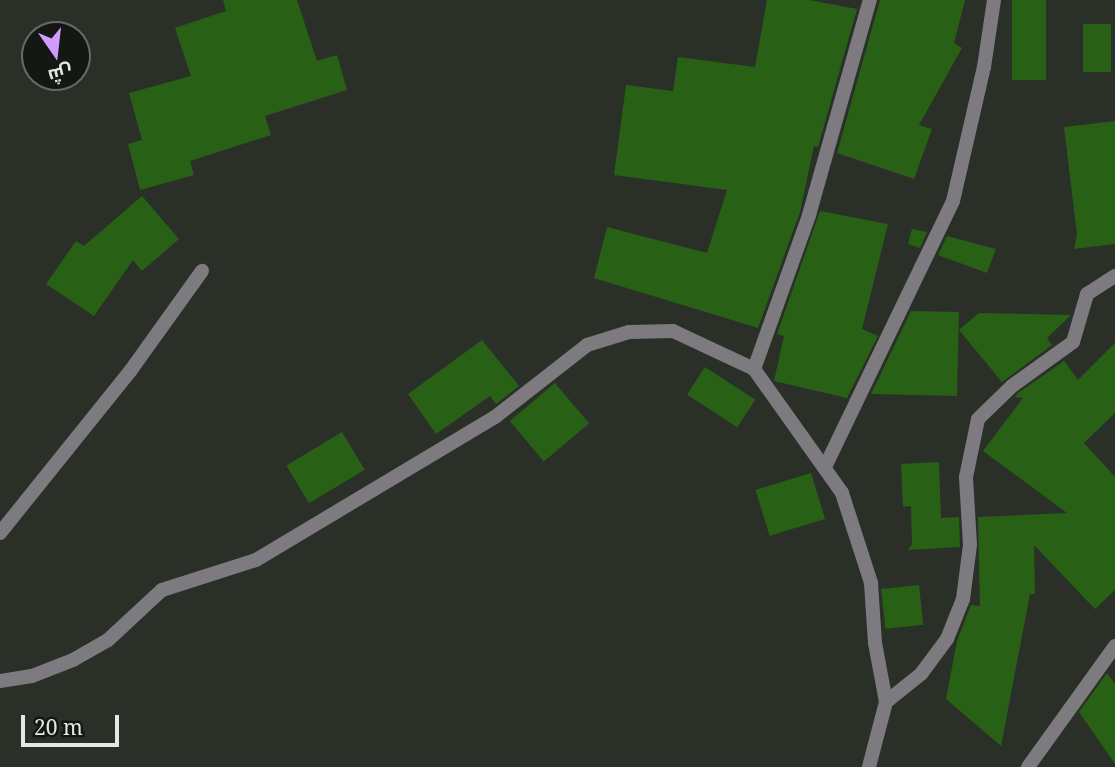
<!DOCTYPE html>
<meta charset="utf-8">
<style>
body{margin:0}
#map{position:relative;width:1115px;height:767px;overflow:hidden;background:#2a3028;font-family:"Noto Serif",Cairo,serif}
div>[style]{position:absolute}
.building>*{inset:0;background:#286016;transform-origin:0 0}
.street>*{height:14px;margin:-7px;padding:0 7px;transform-origin:7px;border-radius:7px;background:#7d7b80}
span{translate:-50% -50%;white-space:nowrap;text-align:center;line-height:1.15;-webkit-text-stroke:6px #141713;paint-order:stroke}
.north{position:absolute;left:21px;top:21px;width:70px;height:70px;box-sizing:border-box;background:#141713;border:2px solid #676b66;border-radius:50%;rotate:166deg;font-size:19px;font-weight:700;line-height:28px;text-align:center;color:#e4e8e3}
.north::after{content:'';display:block;margin:auto;width:24px;height:32px;background:#d09dff;clip-path:polygon(50% 0,100% 100%,50% 72%,0 100%)}
.scale{position:absolute;left:21px;top:715px;width:98px;height:32px;box-sizing:border-box;border:4px solid #e4e8e3;border-top:0;padding-left:9px;font-size:21px;line-height:24px;white-space:nowrap;color:#e4e8e3;-webkit-text-stroke:5px #141713;paint-order:stroke}
</style>
<div id="map">
<div class="building">
<i style="clip-path:polygon(223px 0,297px 0,317px 61px,337px 55px,347px 90px,265px 116px,271px 135px,190px 161px,194px 175px,140px 190px,128px 144px,142px 140px,129px 93px,191px 76px,175px 28px,226px 11px)"></i>
<i style="clip-path:polygon(767px 0,809px 0,857px 9px,818px 147px,814px 146px,800px 212px,758px 328px,594px 278px,607px 227px,707px 253px,727px 190px,614px 175px,626px 85px,673px 91px,678px 57px,755px 67px)"></i>
<i style="clip-path:polygon(880px 0,965px 0,954px 43px,962px 48px,919px 125px,932px 129px,914px 179px,837px 153px)"></i>
<i style="left:1012px;top:0;width:34px;height:80px"></i>
<i style="left:1111px;top:24px;width:48px;height:28px;rotate:90deg"></i>
<i style="clip-path:polygon(1115px 121px,1115px 244px,1074px 249px,1077px 235px,1064px 127px)"></i>
<i style="clip-path:polygon(142px 196px,179px 239px,142px 271px,133px 260px,94px 316px,46px 284px,76px 241px,84px 246px)"></i>
<i style="clip-path:polygon(820px 211px,888px 224px,862px 329px,878px 336px,847px 398px,774px 381px,784px 336px,777px 334px)"></i>
<i style="clip-path:polygon(912px 229px,927px 232px,920px 248px,908px 244px)"></i>
<i style="clip-path:polygon(947px 236px,996px 249px,987px 273px,938px 255px)"></i>
<i style="clip-path:polygon(911px 311px,959px 312px,957px 396px,871px 394px)"></i>
<i style="clip-path:polygon(979px 313px,1071px 315px,1047px 338px,1052px 345px,1002px 382px,959px 330px)"></i>
<i style="clip-path:polygon(482px 340px,519px 386px,496px 404px,490px 396px,436px 434px,408px 394px)"></i>
<i style="clip-path:polygon(1115px 343px,1115px 413px,1084px 443px,1115px 477px,1115px 590px,1095px 609px,1034px 545px,1035px 594px,1030px 594px,1001px 746px,946px 699px,957px 641px,971px 605px,980px 606px,978px 517px,1067px 513px,983px 451px,1023px 398px,1015px 397px,1018px 393px,1064px 361px,1078px 380px)"></i>
<i style="left:705px;top:367px;width:60px;height:33px;rotate:33deg"></i>
<i style="left:555px;top:383px;width:53px;height:59px;rotate:50deg"></i>
<i style="left:342px;top:432px;width:44px;height:65px;rotate:59deg"></i>
<i style="clip-path:polygon(939px 462px,941px 518px,959px 517px,960px 547px,908px 550px,912px 544px,911px 506px,903px 507px,901px 464px)"></i>
<i style="left:811px;top:473px;width:48px;height:58px;rotate:73deg"></i>
<i style="left:919px;top:585px;width:40px;height:38px;rotate:84deg"></i>
<i style="clip-path:polygon(1107px 673px,1115px 684px,1115px 764px,1079px 712px)"></i>
</div>
<div class="street">
<i style="left:754px;top:369px;width:164px;rotate:-70.3deg"></i>
<i style="left:809px;top:215px;width:223px;rotate:-74.2deg"></i>
<i style="left:825px;top:467px;width:295px;rotate:-64.3deg"></i>
<i style="left:953px;top:201px;width:138px;rotate:-77deg"></i>
<i style="left:984px;top:67px;width:68px;rotate:-81.5deg"></i>
<i style="left:0;top:533px;width:209px;rotate:-51.2deg"></i>
<i style="left:131px;top:370px;width:122px;rotate:-54.4deg"></i>
<i style="left:0;top:681px;width:32px;rotate:-9deg"></i>
<i style="left:32px;top:676px;width:44px;rotate:-21.3deg"></i>
<i style="left:73px;top:660px;width:40px;rotate:-29.7deg"></i>
<i style="left:108px;top:640px;width:74px;rotate:-42.8deg"></i>
<i style="left:162px;top:590px;width:99px;rotate:-17.7deg"></i>
<i style="left:256px;top:560px;width:279px;rotate:-30.9deg"></i>
<i style="left:495px;top:417px;width:117px;rotate:-38deg"></i>
<i style="left:587px;top:345px;width:44px;rotate:-17.2deg"></i>
<i style="left:629px;top:332px;width:44px;rotate:-1.3deg"></i>
<i style="left:673px;top:331px;width:89px;rotate:25.1deg"></i>
<i style="left:754px;top:369px;width:152px;rotate:54.6deg"></i>
<i style="left:842px;top:493px;width:95px;rotate:72.1deg"></i>
<i style="left:871px;top:583px;width:60px;rotate:86.2deg"></i>
<i style="left:875px;top:643px;width:60px;rotate:79.4deg"></i>
<i style="left:886px;top:702px;width:67px;rotate:104.7deg"></i>
<i style="left:886px;top:702px;width:45px;rotate:-38.7deg"></i>
<i style="left:921px;top:674px;width:44px;rotate:-53.4deg"></i>
<i style="left:947px;top:639px;width:43px;rotate:-68.2deg"></i>
<i style="left:963px;top:599px;width:54px;rotate:-82.6deg"></i>
<i style="left:970px;top:545px;width:68px;rotate:-93.4deg"></i>
<i style="left:966px;top:477px;width:59px;rotate:-78.3deg"></i>
<i style="left:978px;top:419px;width:47px;rotate:-44.1deg"></i>
<i style="left:1012px;top:386px;width:75px;rotate:-35.8deg"></i>
<i style="left:1073px;top:342px;width:50px;rotate:-73.7deg"></i>
<i style="left:1087px;top:294px;width:33px;rotate:-33deg"></i>
<i style="left:1028px;top:767px;width:149px;rotate:-54.3deg"></i>
</div>
<div class="north">ش</div>
<div class="scale">20 m</div>
</div>
